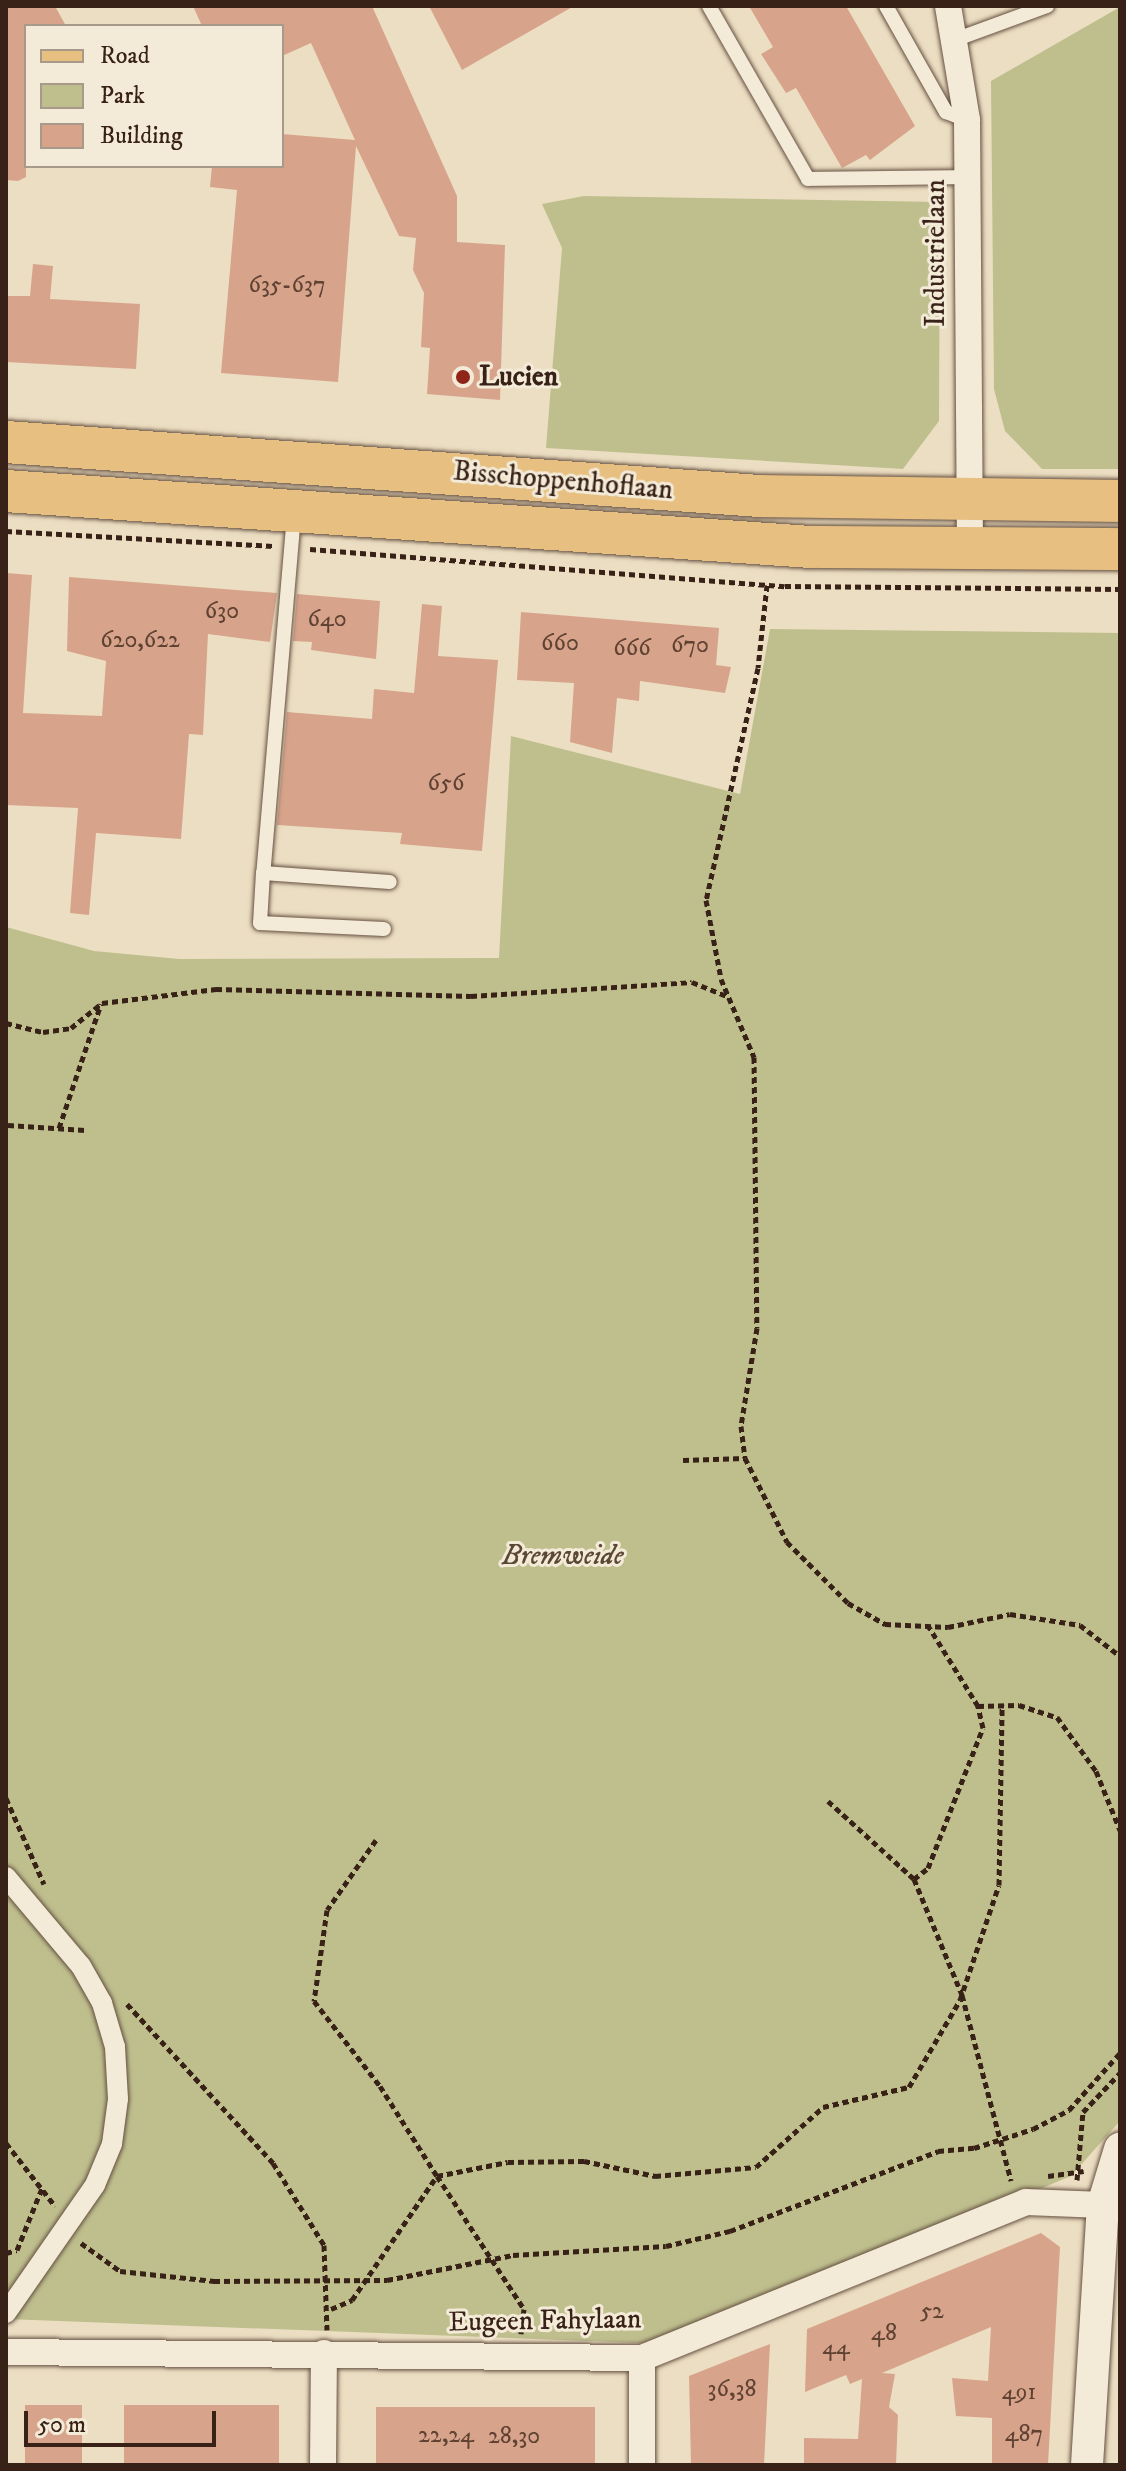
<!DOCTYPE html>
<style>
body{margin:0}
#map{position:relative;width:1126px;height:2471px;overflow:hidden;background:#ecdec2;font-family:"IM FELL DW Pica",serif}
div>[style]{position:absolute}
.green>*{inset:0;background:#bfbf8e}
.building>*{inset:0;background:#d7a48b;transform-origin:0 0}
.path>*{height:5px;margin-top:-2.5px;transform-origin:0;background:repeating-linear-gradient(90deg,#382116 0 6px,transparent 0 10px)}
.roads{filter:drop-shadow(0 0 2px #655041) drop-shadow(0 0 2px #655041)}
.service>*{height:14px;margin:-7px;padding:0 7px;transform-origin:7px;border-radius:7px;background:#f3ead7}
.pedestrian>*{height:20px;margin:-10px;padding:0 10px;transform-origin:10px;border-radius:10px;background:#f3ead7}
.minor>*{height:26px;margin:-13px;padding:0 13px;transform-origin:13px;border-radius:13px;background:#f3ead7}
.tertiary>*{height:32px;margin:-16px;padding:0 16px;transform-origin:16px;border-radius:16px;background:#f3ead7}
.primary>*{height:42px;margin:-21px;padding:0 21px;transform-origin:21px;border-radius:21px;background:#e6bf81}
.dots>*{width:22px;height:22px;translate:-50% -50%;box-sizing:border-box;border:4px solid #f3ead7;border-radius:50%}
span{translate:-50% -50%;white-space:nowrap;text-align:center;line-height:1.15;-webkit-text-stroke:6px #f3ead7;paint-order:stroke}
.number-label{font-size:24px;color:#604233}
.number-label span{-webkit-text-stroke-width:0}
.street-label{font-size:28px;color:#382116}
.poi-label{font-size:28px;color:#382116;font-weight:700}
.left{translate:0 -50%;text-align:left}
.park-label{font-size:28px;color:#5a4834;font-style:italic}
.frame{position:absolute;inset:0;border:8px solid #382116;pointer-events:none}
.legend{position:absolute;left:24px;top:24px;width:260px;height:144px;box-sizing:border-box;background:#f3ead7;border:2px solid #a89a8a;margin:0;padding:10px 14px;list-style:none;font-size:24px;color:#382116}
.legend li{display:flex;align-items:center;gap:16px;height:40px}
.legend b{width:40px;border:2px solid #a89a8a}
.scale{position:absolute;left:24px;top:2411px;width:192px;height:36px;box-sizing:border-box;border:4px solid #382116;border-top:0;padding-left:10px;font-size:24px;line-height:28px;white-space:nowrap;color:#382116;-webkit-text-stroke:6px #f3ead7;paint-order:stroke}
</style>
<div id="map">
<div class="green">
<i style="clip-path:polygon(1120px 7px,1120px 469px,1042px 469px,1005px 431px,994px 389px,991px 81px)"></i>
<i style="clip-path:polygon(584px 196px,940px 202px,939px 421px,903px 469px,546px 448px,562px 248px,542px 204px)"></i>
<i style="clip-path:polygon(770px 629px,1120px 633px,1120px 2121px,1071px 2176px,668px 2344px,6px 2319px,6px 927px,94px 951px,179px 959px,499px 958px,511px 736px,740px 794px)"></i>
</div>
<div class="building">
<i style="clip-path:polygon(6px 6px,55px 6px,66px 26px,26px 26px,26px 177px,18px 181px,6px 180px)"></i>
<i style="clip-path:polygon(193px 6px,372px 6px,457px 196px,457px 242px,505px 245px,500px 400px,427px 394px,430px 348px,421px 347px,424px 293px,413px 270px,416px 238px,399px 236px,356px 146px,338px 382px,221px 373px,237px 190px,210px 187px,212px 166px,282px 166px,282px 134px,355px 140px,311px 43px,282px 56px,282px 26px,202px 26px)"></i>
<i style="clip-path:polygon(429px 6px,574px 6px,462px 70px)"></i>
<i style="clip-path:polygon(749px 6px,846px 6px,915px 126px,870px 160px,866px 155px,842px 168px,796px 88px,786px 93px,761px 54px,773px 47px)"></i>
<i style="clip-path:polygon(33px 264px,53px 266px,50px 299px,140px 304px,136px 369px,6px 362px,6px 296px,30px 296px)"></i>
<i style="clip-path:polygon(6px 573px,32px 575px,23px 713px,102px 716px,106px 661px,67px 651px,69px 577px,277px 593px,270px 642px,208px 634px,203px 735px,189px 734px,181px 839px,96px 833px,89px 915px,70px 913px,78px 808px,6px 805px)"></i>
<i style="clip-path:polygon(297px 594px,380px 601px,376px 659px,311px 650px,312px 642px,293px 641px)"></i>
<i style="clip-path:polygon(422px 604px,442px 606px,438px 656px,498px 660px,482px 851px,400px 844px,402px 833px,277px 825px,287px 712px,372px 719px,374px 689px,414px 693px)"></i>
<i style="clip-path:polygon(521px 612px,719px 628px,716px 665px,731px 667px,725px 693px,640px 681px,639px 701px,617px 698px,612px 753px,570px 742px,574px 683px,517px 680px)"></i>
<i style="clip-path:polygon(1041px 2233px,1060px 2247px,1048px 2465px,992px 2465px,992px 2418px,956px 2416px,952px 2378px,988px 2381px,991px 2327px,882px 2373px,895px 2374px,889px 2407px,898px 2415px,896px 2465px,804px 2465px,804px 2438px,858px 2439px,862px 2379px,850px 2384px,846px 2375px,805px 2392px,807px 2329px)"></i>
<i style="clip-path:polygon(770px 2344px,764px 2465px,691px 2465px,689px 2376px)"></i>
<i style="left:82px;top:2405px;width:60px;height:57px;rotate:90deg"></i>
<i style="left:124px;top:2405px;width:155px;height:60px"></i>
<i style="left:376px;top:2407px;width:219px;height:58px"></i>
</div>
<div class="path">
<i style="left:6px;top:531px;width:267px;rotate:3.2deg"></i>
<i style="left:310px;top:549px;width:476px;rotate:4.5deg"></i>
<i style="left:785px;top:586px;width:335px;rotate:0.5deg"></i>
<i style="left:767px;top:585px;width:83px;rotate:96.2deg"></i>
<i style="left:758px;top:668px;width:238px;rotate:102.6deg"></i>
<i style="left:706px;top:900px;width:80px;rotate:79.2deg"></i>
<i style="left:721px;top:979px;width:85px;rotate:67.1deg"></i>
<i style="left:754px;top:1057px;width:271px;rotate:89.4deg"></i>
<i style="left:757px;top:1328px;width:99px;rotate:99.3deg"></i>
<i style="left:741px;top:1426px;width:32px;rotate:83deg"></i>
<i style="left:745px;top:1458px;width:94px;rotate:63.4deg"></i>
<i style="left:787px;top:1542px;width:86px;rotate:45deg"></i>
<i style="left:848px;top:1603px;width:43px;rotate:29.6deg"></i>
<i style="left:885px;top:1624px;width:63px;rotate:2.7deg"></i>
<i style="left:948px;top:1627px;width:63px;rotate:-11.8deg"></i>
<i style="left:1010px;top:1614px;width:71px;rotate:8.9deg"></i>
<i style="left:1080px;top:1625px;width:51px;rotate:37.8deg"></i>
<i style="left:6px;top:1023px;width:38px;rotate:14deg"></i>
<i style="left:43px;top:1032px;width:28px;rotate:-8deg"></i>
<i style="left:71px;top:1028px;width:40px;rotate:-39deg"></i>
<i style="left:102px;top:1003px;width:115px;rotate:-7deg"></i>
<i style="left:216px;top:989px;width:255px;rotate:1.6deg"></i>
<i style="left:471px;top:996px;width:221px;rotate:-3.6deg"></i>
<i style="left:692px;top:982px;width:38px;rotate:22deg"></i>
<i style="left:8px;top:1125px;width:77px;rotate:3.7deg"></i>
<i style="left:59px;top:1128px;width:131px;rotate:-71.3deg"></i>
<i style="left:683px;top:1460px;width:62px;rotate:-1.8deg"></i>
<i style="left:978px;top:1706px;width:41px;rotate:-1.4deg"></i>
<i style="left:1019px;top:1705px;width:40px;rotate:18deg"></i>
<i style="left:1057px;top:1717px;width:67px;rotate:54.2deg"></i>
<i style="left:1096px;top:1771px;width:64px;rotate:67.9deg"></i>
<i style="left:6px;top:1798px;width:94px;rotate:66.2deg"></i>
<i style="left:828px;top:1801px;width:116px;rotate:42.2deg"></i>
<i style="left:914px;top:1879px;width:18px;rotate:-38deg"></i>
<i style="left:928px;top:1868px;width:150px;rotate:-68.6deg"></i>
<i style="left:983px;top:1728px;width:23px;rotate:-103deg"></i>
<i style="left:978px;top:1706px;width:93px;rotate:-121.8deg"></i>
<i style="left:376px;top:1840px;width:85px;rotate:125deg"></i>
<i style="left:327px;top:1910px;width:92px;rotate:98.1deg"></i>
<i style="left:314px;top:2001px;width:108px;rotate:52.2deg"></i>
<i style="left:380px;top:2086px;width:107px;rotate:57.7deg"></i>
<i style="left:437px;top:2176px;width:72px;rotate:-11.2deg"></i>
<i style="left:508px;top:2162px;width:76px;rotate:-0.8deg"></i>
<i style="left:584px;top:2161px;width:73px;rotate:11.9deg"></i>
<i style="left:655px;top:2176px;width:101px;rotate:-5.1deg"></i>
<i style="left:756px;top:2167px;width:90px;rotate:-41.8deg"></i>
<i style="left:823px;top:2107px;width:88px;rotate:-13.1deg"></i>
<i style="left:909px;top:2087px;width:101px;rotate:-59.6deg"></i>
<i style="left:960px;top:2000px;width:121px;rotate:-71.3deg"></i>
<i style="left:999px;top:1885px;width:180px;rotate:-89deg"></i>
<i style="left:914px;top:1879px;width:126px;rotate:67.5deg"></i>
<i style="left:962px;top:1995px;width:192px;rotate:75.2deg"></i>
<i style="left:127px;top:2004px;width:216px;rotate:47.4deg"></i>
<i style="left:273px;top:2163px;width:97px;rotate:58.1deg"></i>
<i style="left:324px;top:2245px;width:85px;rotate:88deg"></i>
<i style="left:6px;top:2143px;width:80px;rotate:52.1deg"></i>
<i style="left:1048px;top:2176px;width:36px;rotate:-8deg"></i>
<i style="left:1077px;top:2180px;width:68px;rotate:-85deg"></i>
<i style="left:1083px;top:2112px;width:54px;rotate:-46.5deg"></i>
<i style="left:81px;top:2243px;width:48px;rotate:35.7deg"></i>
<i style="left:120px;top:2271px;width:95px;rotate:6.1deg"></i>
<i style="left:214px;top:2281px;width:173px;rotate:-0.3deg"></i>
<i style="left:387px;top:2280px;width:128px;rotate:-11.2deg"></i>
<i style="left:513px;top:2255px;width:153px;rotate:-3.4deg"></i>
<i style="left:666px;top:2246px;width:66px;rotate:-13.2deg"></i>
<i style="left:730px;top:2231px;width:223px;rotate:-21deg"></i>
<i style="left:938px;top:2151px;width:36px;rotate:-5deg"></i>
<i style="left:974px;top:2148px;width:62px;rotate:-17.9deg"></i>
<i style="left:1033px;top:2129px;width:41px;rotate:-27.8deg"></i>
<i style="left:1069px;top:2110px;width:76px;rotate:-48.2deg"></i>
<i style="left:6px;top:2253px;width:11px;rotate:-15deg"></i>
<i style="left:17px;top:2250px;width:67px;rotate:-68deg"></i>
<i style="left:331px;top:2309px;width:23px;rotate:-23deg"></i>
<i style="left:352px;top:2300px;width:150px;rotate:-55.6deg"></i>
<i style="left:437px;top:2176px;width:159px;rotate:56.8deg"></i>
<i style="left:524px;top:2309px;width:25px;rotate:97deg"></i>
</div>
<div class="roads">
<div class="service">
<i style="left:709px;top:6px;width:199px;rotate:60.2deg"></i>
<i style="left:808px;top:179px;width:159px;rotate:-0.7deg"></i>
<i style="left:886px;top:6px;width:122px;rotate:60.5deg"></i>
<i style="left:946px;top:112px;width:22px;rotate:21deg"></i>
<i style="left:957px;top:39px;width:96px;rotate:-20.1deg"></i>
<i style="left:294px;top:515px;width:359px;rotate:94.9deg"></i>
<i style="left:263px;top:873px;width:127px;rotate:4.1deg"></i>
<i style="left:263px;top:873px;width:50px;rotate:93.4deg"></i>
<i style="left:260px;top:923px;width:124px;rotate:2.8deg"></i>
</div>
<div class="pedestrian">
<i style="left:6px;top:1877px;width:116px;rotate:49.9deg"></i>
<i style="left:81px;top:1966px;width:43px;rotate:60.4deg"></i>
<i style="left:102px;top:2003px;width:46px;rotate:73.5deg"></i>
<i style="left:115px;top:2047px;width:52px;rotate:86.7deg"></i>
<i style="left:118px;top:2099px;width:45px;rotate:97.6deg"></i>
<i style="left:112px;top:2144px;width:44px;rotate:112.5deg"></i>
<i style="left:95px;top:2185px;width:156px;rotate:124.8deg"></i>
</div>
<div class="minor">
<i style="left:948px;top:6px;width:116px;rotate:80.5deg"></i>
<i style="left:967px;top:120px;width:429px;rotate:89.6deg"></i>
<i style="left:6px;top:2352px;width:636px;rotate:0.54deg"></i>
<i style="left:642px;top:2358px;width:414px;rotate:-22.1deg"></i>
<i style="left:1026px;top:2202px;width:77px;rotate:2.2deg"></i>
<i style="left:642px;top:2358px;width:107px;rotate:90deg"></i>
<i style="left:323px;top:2465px;width:112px;rotate:-89.5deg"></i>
</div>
<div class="tertiary">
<i style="left:1087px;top:2465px;width:260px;rotate:-86.5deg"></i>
<i style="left:1103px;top:2205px;width:59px;rotate:-73.1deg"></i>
</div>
<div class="primary">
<i style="left:6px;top:442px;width:755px;rotate:4.1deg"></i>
<i style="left:759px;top:496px;width:361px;rotate:0.8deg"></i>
<i style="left:6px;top:491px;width:807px;rotate:3.98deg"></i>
<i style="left:811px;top:547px;width:309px;rotate:0.4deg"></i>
</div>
</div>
<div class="dots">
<i style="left:463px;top:377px;background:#8f2418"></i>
</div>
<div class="number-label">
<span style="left:287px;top:286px">635-637</span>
<span style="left:222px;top:612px">630</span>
<span style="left:327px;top:620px">640</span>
<span style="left:140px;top:641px">620,622</span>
<span style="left:560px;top:644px">660</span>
<span style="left:690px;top:646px">670</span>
<span style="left:632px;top:649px">666</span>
<span style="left:446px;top:784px">656</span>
<span style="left:932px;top:2312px">52</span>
<span style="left:884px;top:2334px">48</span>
<span style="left:836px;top:2348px">44</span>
<span style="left:732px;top:2390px">36,38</span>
<span style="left:1019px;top:2393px">491</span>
<span style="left:1024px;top:2435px">487</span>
<span style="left:446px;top:2436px">22,24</span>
<span style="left:514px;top:2437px">28,30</span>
</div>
<div class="street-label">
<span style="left:936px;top:253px;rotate:-90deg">Industrielaan</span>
<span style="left:563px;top:481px;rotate:5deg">Bisschoppenhoflaan</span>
<span style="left:545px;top:2321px;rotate:-1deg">Eugeen Fahylaan</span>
</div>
<div class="poi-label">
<span class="left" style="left:479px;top:377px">Lucien</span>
</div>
<div class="park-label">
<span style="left:563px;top:1556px">Bremweide</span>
</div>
<div class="frame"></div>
<ul class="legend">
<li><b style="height:10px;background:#e6bf81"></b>Road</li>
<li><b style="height:22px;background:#bfbf8e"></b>Park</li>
<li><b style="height:22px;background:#d7a48b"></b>Building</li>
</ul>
<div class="scale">50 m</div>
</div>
